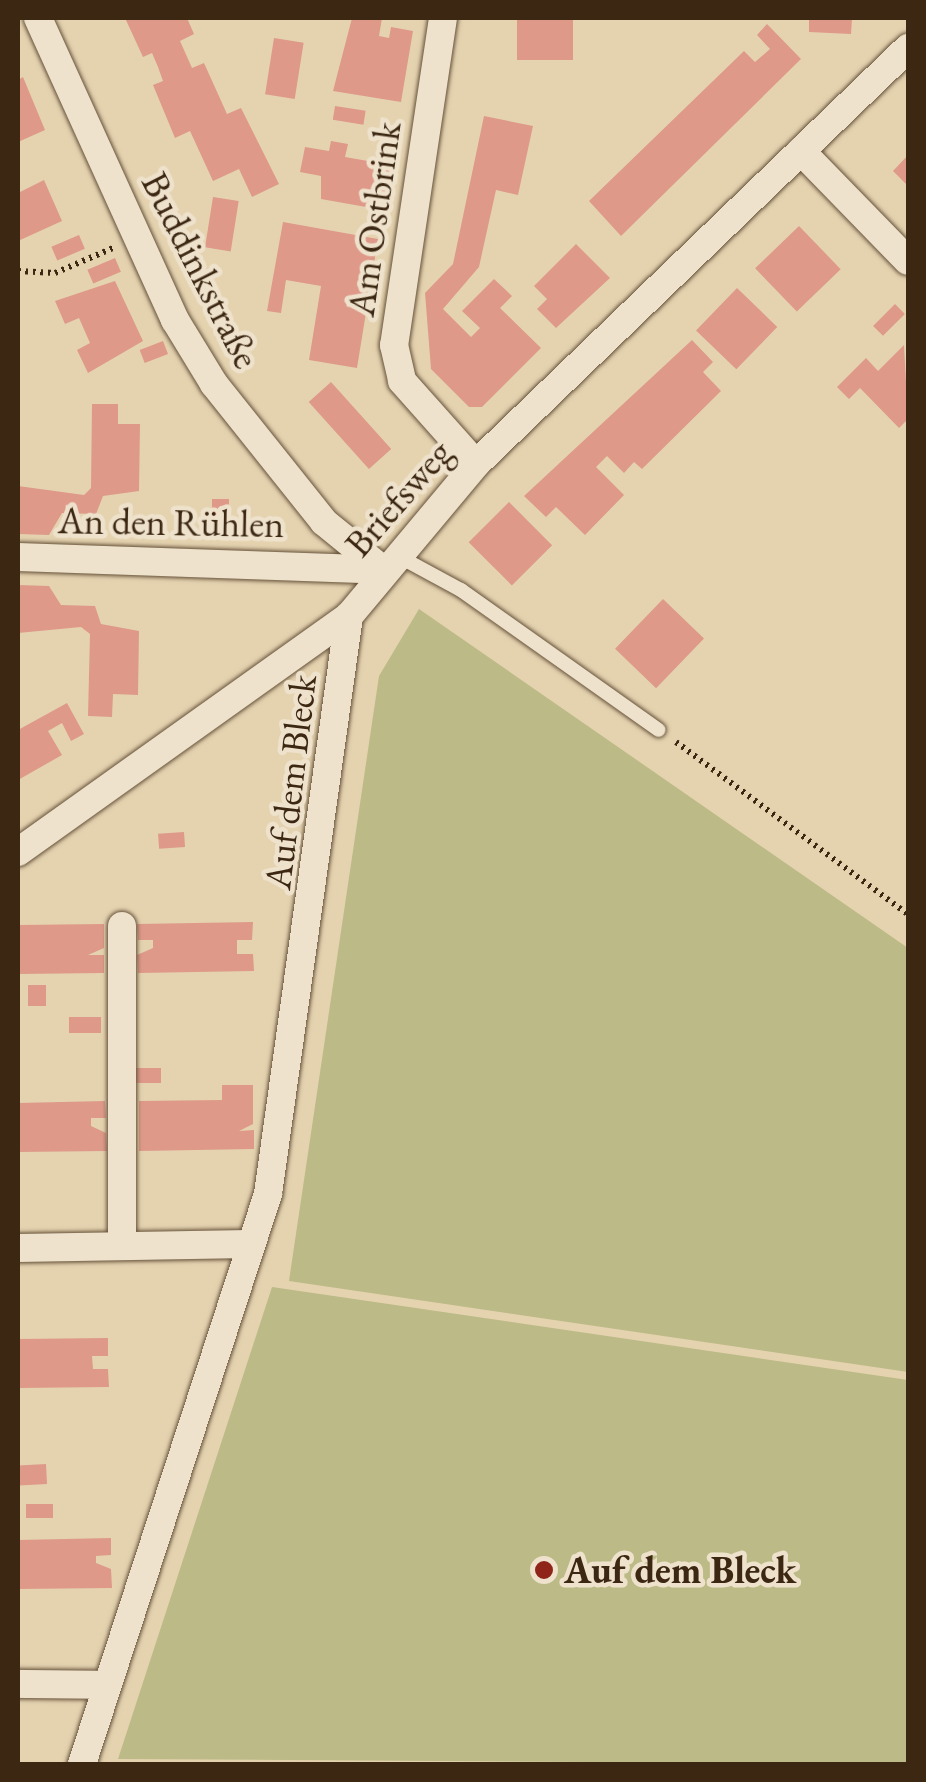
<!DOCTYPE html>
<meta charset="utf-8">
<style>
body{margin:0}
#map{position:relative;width:926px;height:1782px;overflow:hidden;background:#e5d3b0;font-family:"EB Garamond",serif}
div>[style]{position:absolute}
.green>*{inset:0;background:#bcba86}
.building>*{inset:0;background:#de9989;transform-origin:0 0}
.path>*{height:6px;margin-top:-3px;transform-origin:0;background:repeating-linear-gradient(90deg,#3c2712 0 2.5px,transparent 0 7.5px)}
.roads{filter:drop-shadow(0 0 2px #66523a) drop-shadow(0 0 2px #66523a)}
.service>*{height:14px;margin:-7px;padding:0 7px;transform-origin:7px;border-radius:7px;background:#eee2cc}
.minor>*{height:28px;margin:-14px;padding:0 14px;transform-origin:14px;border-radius:14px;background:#eee2cc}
.dots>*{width:28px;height:28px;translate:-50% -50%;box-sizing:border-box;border:5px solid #eee2cc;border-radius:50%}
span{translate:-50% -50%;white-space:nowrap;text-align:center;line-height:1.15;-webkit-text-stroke:9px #eee2cc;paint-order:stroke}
.street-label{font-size:38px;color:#3c2712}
.poi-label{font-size:38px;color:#3c2712;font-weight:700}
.left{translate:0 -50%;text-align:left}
.frame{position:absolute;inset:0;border:20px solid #3c2712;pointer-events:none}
</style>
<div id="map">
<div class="green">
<i style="clip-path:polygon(419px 609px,908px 948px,908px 1372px,289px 1281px,379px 676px)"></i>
<i style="clip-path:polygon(272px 1287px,908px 1380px,908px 1764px,118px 1759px)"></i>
</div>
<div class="building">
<i style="clip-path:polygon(125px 18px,187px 18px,194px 34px,180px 41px,192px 68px,204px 63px,227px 114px,241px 108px,279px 184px,252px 197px,239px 169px,213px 181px,190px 131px,175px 138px,153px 85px,163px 81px,158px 67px,152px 53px,143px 57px)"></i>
<i style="clip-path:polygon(352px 18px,382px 18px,379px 36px,389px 38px,391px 27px,413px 31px,401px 102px,333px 91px)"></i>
<i style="left:517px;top:18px;width:56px;height:42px"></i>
<i style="clip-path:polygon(809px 18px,852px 18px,851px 34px,809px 32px)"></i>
<i style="clip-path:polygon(767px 24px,801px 59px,621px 236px,589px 201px,744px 51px,755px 62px,770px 49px,757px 35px)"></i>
<i style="left:274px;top:38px;width:30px;height:57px;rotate:9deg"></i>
<i style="clip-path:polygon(23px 77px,45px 130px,18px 142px,18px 80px)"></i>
<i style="left:335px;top:106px;width:31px;height:14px;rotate:9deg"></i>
<i style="clip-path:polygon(484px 116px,533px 126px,518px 195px,496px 190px,479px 267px,443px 309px,471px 337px,480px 328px,462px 311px,494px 279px,512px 296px,500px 308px,541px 348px,482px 407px,469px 407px,431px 369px,425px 293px,453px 264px)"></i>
<i style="clip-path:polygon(331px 141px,348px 144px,345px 157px,391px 165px,383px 210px,321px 199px,321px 176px,300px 172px,305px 147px,329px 151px)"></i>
<i style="clip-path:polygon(908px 155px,908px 186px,893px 171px)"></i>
<i style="clip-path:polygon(44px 180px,62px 221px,18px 241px,18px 193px)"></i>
<i style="left:213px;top:197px;width:26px;height:51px;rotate:9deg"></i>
<i style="clip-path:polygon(283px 222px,378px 239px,357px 368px,309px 360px,321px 286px,286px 280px,281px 313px,267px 311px)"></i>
<i style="left:799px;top:226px;width:60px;height:61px;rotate:46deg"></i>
<i style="left:79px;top:235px;width:15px;height:30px;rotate:67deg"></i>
<i style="clip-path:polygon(576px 244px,610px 278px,556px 328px,537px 309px,547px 299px,534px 286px)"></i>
<i style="left:115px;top:258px;width:15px;height:30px;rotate:67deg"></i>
<i style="clip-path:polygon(115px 281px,143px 341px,88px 373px,77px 350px,90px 343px,79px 318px,65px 324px,55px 301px)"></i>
<i style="left:737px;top:288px;width:56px;height:59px;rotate:44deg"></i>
<i style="left:895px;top:304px;width:14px;height:31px;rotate:45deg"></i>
<i style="clip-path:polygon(692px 340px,713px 362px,703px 372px,721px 391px,642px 469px,634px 462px,624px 473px,607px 456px,596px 467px,624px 495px,585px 535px,556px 507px,546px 517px,524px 496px)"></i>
<i style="left:163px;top:341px;width:14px;height:25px;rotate:69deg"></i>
<i style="clip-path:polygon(904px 345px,908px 419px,899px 428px,860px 388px,849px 399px,837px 387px,866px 358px,878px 371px)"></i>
<i style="left:331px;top:382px;width:90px;height:30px;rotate:48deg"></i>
<i style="clip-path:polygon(92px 404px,118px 404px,118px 424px,140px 424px,139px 491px,103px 496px,96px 514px,62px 513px,49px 535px,18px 534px,18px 486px,84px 495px,91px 488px)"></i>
<i style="left:212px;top:499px;width:17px;height:28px"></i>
<i style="left:509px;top:502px;width:61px;height:57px;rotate:45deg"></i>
<i style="clip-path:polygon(18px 585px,49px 586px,61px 605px,95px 606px,101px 624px,139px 631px,138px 695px,113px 694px,112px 717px,88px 716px,90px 634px,81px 627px,18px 633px)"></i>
<i style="left:663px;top:599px;width:57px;height:69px;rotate:44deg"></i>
<i style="clip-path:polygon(67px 703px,84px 734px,71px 741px,62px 723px,48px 731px,62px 755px,18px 780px,18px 730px)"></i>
<i style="left:184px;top:832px;width:15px;height:26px;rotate:86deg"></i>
<i style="clip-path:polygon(253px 922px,252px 940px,237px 940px,237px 954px,253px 954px,254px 971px,138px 973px,137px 955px,153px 948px,153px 940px,138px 940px,137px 924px)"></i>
<i style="clip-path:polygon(104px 924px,104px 948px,88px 955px,104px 955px,104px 973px,18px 974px,18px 925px)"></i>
<i style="left:28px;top:985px;width:18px;height:21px"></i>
<i style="left:69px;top:1017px;width:32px;height:16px"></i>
<i style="left:136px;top:1068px;width:25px;height:15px"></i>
<i style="clip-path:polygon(222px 1085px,253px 1085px,253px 1124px,239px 1131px,254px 1130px,254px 1149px,139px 1151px,139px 1101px,222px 1100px)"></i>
<i style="clip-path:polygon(105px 1101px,106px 1118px,91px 1118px,91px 1126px,106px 1133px,107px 1151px,18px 1152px,18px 1103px)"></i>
<i style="clip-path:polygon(108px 1338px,108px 1356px,92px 1356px,93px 1369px,108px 1369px,109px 1387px,18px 1388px,18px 1339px)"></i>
<i style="left:46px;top:1464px;width:20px;height:28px;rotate:87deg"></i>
<i style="left:53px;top:1504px;width:14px;height:27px;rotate:90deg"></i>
<i style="clip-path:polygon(111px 1538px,111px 1555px,96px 1556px,96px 1563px,111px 1569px,112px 1588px,18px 1589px,18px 1540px)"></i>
</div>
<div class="path">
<i style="left:18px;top:271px;width:37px;rotate:3deg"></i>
<i style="left:55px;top:273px;width:63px;rotate:-23.3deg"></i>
<i style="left:676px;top:742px;width:289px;rotate:36.6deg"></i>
</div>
<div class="roads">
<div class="service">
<i style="left:398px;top:556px;width:72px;rotate:28.4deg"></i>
<i style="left:461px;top:590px;width:242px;rotate:35.3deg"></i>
</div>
<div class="minor">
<i style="left:38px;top:18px;width:332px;rotate:65.6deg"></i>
<i style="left:175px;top:320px;width:75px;rotate:58.6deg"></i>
<i style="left:214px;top:384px;width:176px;rotate:51.4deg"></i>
<i style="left:324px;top:522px;width:76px;rotate:39.1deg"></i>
<i style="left:443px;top:18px;width:331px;rotate:98.5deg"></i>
<i style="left:394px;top:345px;width:37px;rotate:77deg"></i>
<i style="left:402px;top:381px;width:111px;rotate:48.3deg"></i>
<i style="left:801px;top:151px;width:153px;rotate:45.8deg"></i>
<i style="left:18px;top:557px;width:365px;rotate:2deg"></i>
<i style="left:18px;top:852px;width:407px;rotate:-35.5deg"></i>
<i style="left:349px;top:616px;width:198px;rotate:-50.1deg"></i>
<i style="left:476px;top:464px;width:600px;rotate:-43.92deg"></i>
<i style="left:122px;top:1246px;width:320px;rotate:-90deg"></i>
<i style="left:18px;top:1248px;width:231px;rotate:-1deg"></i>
<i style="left:18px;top:1684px;width:89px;rotate:0.6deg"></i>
<i style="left:82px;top:1764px;width:600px;rotate:-71.93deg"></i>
<i style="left:268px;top:1194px;width:584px;rotate:-82.02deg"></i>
</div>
</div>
<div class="dots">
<i style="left:544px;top:1570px;background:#8f2418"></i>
</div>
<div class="street-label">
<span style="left:374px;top:219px;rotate:-82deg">Am Ostbrink</span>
<span style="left:201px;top:270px;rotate:63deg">Buddinkstraße</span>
<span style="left:398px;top:498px;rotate:-49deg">Briefsweg</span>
<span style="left:171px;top:522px;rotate:1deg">An den Rühlen</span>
<span style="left:290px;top:782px;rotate:-83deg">Auf dem Bleck</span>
</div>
<div class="poi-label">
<span class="left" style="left:564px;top:1570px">Auf dem Bleck</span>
</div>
<div class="frame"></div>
</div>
